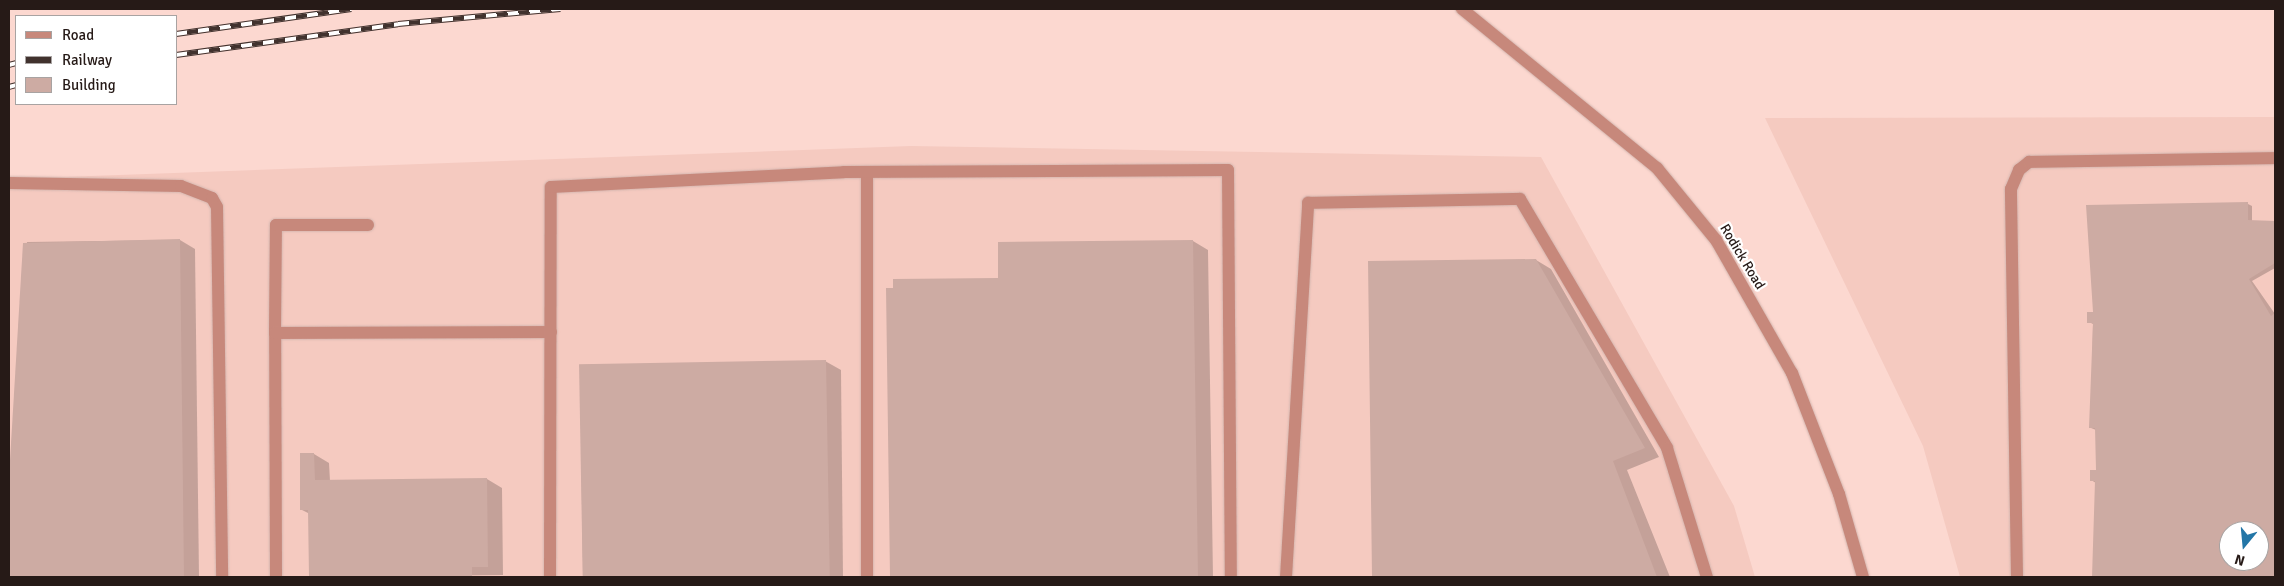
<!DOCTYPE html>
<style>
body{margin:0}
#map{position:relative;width:2284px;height:586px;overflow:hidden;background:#fcd8d0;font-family:Signika,sans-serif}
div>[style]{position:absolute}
.built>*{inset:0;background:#f5cac0}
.shadow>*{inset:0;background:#0003}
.building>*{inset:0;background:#cdaba3;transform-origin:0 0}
.roads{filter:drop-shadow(0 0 1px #d5b6af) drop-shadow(0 0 1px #d5b6af)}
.service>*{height:12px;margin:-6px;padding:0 6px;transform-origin:6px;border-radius:6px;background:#c7887b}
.tertiary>*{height:12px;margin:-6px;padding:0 6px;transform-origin:6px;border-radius:6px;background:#c7887b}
.rail>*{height:5.5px;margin-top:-2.75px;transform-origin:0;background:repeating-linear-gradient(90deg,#fff 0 11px,#41322e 0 22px);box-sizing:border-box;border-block:1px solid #41322e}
span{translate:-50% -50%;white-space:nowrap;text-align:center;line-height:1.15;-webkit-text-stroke:4.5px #fff;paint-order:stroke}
.street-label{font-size:14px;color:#261a17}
.frame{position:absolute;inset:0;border:10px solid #261a17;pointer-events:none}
.legend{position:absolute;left:15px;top:15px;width:162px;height:90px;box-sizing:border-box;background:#fff;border:1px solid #a8a3a2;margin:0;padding:6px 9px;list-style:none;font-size:15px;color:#261a17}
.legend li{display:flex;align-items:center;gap:10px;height:25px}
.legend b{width:25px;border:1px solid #a8a3a2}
.north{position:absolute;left:2219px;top:521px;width:50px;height:50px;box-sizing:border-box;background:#fff;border:1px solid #a8a3a2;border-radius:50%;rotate:197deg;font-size:14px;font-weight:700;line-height:20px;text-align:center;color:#261a17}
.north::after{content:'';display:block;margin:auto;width:18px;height:22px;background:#2376a7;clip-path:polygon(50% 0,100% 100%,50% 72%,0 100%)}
</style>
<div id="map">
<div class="built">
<i style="clip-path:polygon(evenodd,2275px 117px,2275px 577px,1960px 577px,1923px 446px,1765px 118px,2275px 117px,2229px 531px,2259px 531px,2259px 561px,2229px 561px,2229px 531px)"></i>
<i style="clip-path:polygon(911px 146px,1541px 157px,1734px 506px,1755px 577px,9px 577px,9px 179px)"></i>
</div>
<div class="shadow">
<i style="clip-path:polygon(evenodd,2248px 204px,2252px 206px,2252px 222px,2275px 222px,2275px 268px,2252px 281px,2275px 314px,2275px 577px,2093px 577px,2096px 483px,2091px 480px,2097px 471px,2096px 430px,2091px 428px,2093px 324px,2089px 322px,2094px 313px,2248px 204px,2229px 531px,2259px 531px,2259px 561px,2229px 561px,2229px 531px)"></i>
<i style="clip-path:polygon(180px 240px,195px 249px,199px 577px,9px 577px,27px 242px)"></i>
<i style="clip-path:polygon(1193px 241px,1208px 250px,1213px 577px,891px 577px,887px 289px,999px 279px,999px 244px)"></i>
<i style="clip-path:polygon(1536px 260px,1551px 269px,1659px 457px,1627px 470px,1670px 577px,1374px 577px,1369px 262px)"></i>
<i style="clip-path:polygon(825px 361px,841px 370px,843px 577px,583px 577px,580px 365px)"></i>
<i style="clip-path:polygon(301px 454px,314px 454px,329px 463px,330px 481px,487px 479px,502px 488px,503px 575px,310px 577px,310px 514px,302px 510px)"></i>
</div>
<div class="building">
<i style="clip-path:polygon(evenodd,2248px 202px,2248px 220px,2275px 221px,2275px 263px,2249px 279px,2271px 316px,2275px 313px,2275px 577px,2092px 577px,2095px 481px,2090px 481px,2090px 470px,2096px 470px,2095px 428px,2089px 428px,2093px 323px,2087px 323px,2087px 312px,2093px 312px,2086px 205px,2248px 202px,2229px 531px,2259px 531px,2259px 561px,2229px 561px,2229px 531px)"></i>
<i style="clip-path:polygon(180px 239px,184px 577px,9px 577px,9px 477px,23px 243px)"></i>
<i style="clip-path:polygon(1193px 240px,1198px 577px,890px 577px,886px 288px,893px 288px,893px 279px,998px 278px,998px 242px)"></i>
<i style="clip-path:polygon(1536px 259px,1645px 448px,1613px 461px,1657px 577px,1372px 577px,1368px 261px)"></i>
<i style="left:826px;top:360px;width:217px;height:247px;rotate:89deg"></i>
<i style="clip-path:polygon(300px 453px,314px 453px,315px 480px,487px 478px,488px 567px,472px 567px,472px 577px,309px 577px,308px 510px,300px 510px)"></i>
</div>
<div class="roads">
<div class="service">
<i style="left:867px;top:172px;width:405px;rotate:90deg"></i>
<i style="left:9px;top:183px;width:172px;rotate:1deg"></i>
<i style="left:181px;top:186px;width:33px;rotate:21deg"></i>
<i style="left:212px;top:198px;width:10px;rotate:61deg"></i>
<i style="left:217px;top:207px;width:370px;rotate:89.2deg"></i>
<i style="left:275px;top:333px;width:108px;rotate:-89.5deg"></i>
<i style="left:276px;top:225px;width:92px"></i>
<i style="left:276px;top:577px;width:244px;rotate:-90.2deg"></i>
<i style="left:275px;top:333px;width:276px;rotate:-0.2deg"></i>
<i style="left:550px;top:577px;width:390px;rotate:-89.9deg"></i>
<i style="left:551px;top:187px;width:293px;rotate:-2.9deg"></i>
<i style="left:844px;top:172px;width:384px;rotate:-0.3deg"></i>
<i style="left:1228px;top:170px;width:407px;rotate:89.6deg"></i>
<i style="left:1286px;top:577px;width:375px;rotate:-86.6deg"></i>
<i style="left:1308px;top:203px;width:212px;rotate:-1.1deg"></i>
<i style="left:1520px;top:199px;width:289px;rotate:59.4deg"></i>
<i style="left:1667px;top:448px;width:135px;rotate:72.8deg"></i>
<i style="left:2017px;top:577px;width:388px;rotate:-90.9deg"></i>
<i style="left:2011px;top:189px;width:21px;rotate:-67deg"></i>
<i style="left:2019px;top:170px;width:13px;rotate:-39deg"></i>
<i style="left:2029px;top:162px;width:246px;rotate:-0.9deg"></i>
</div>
<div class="tertiary">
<i style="left:1462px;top:9px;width:252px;rotate:39.2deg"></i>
<i style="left:1657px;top:168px;width:93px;rotate:50.7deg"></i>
<i style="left:1716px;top:240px;width:153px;rotate:60.3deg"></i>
<i style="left:1792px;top:373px;width:130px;rotate:68.8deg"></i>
<i style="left:1839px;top:494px;width:86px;rotate:73.9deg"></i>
</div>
</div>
<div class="rail">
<i style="left:176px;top:34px;width:177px;rotate:-8.1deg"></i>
<i style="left:176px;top:55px;width:224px;rotate:-7.9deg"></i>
<i style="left:398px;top:24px;width:163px;rotate:-5.3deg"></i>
<i style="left:9px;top:65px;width:7px;rotate:-16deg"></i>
<i style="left:9px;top:87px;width:7px;rotate:-16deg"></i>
</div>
<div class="street-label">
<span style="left:1742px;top:257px;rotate:59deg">Rodick Road</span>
</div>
<div class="frame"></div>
<ul class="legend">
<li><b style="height:6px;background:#c7887b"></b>Road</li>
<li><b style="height:6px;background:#41322e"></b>Railway</li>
<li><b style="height:14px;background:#cdaba3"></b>Building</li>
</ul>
<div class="north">N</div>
</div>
